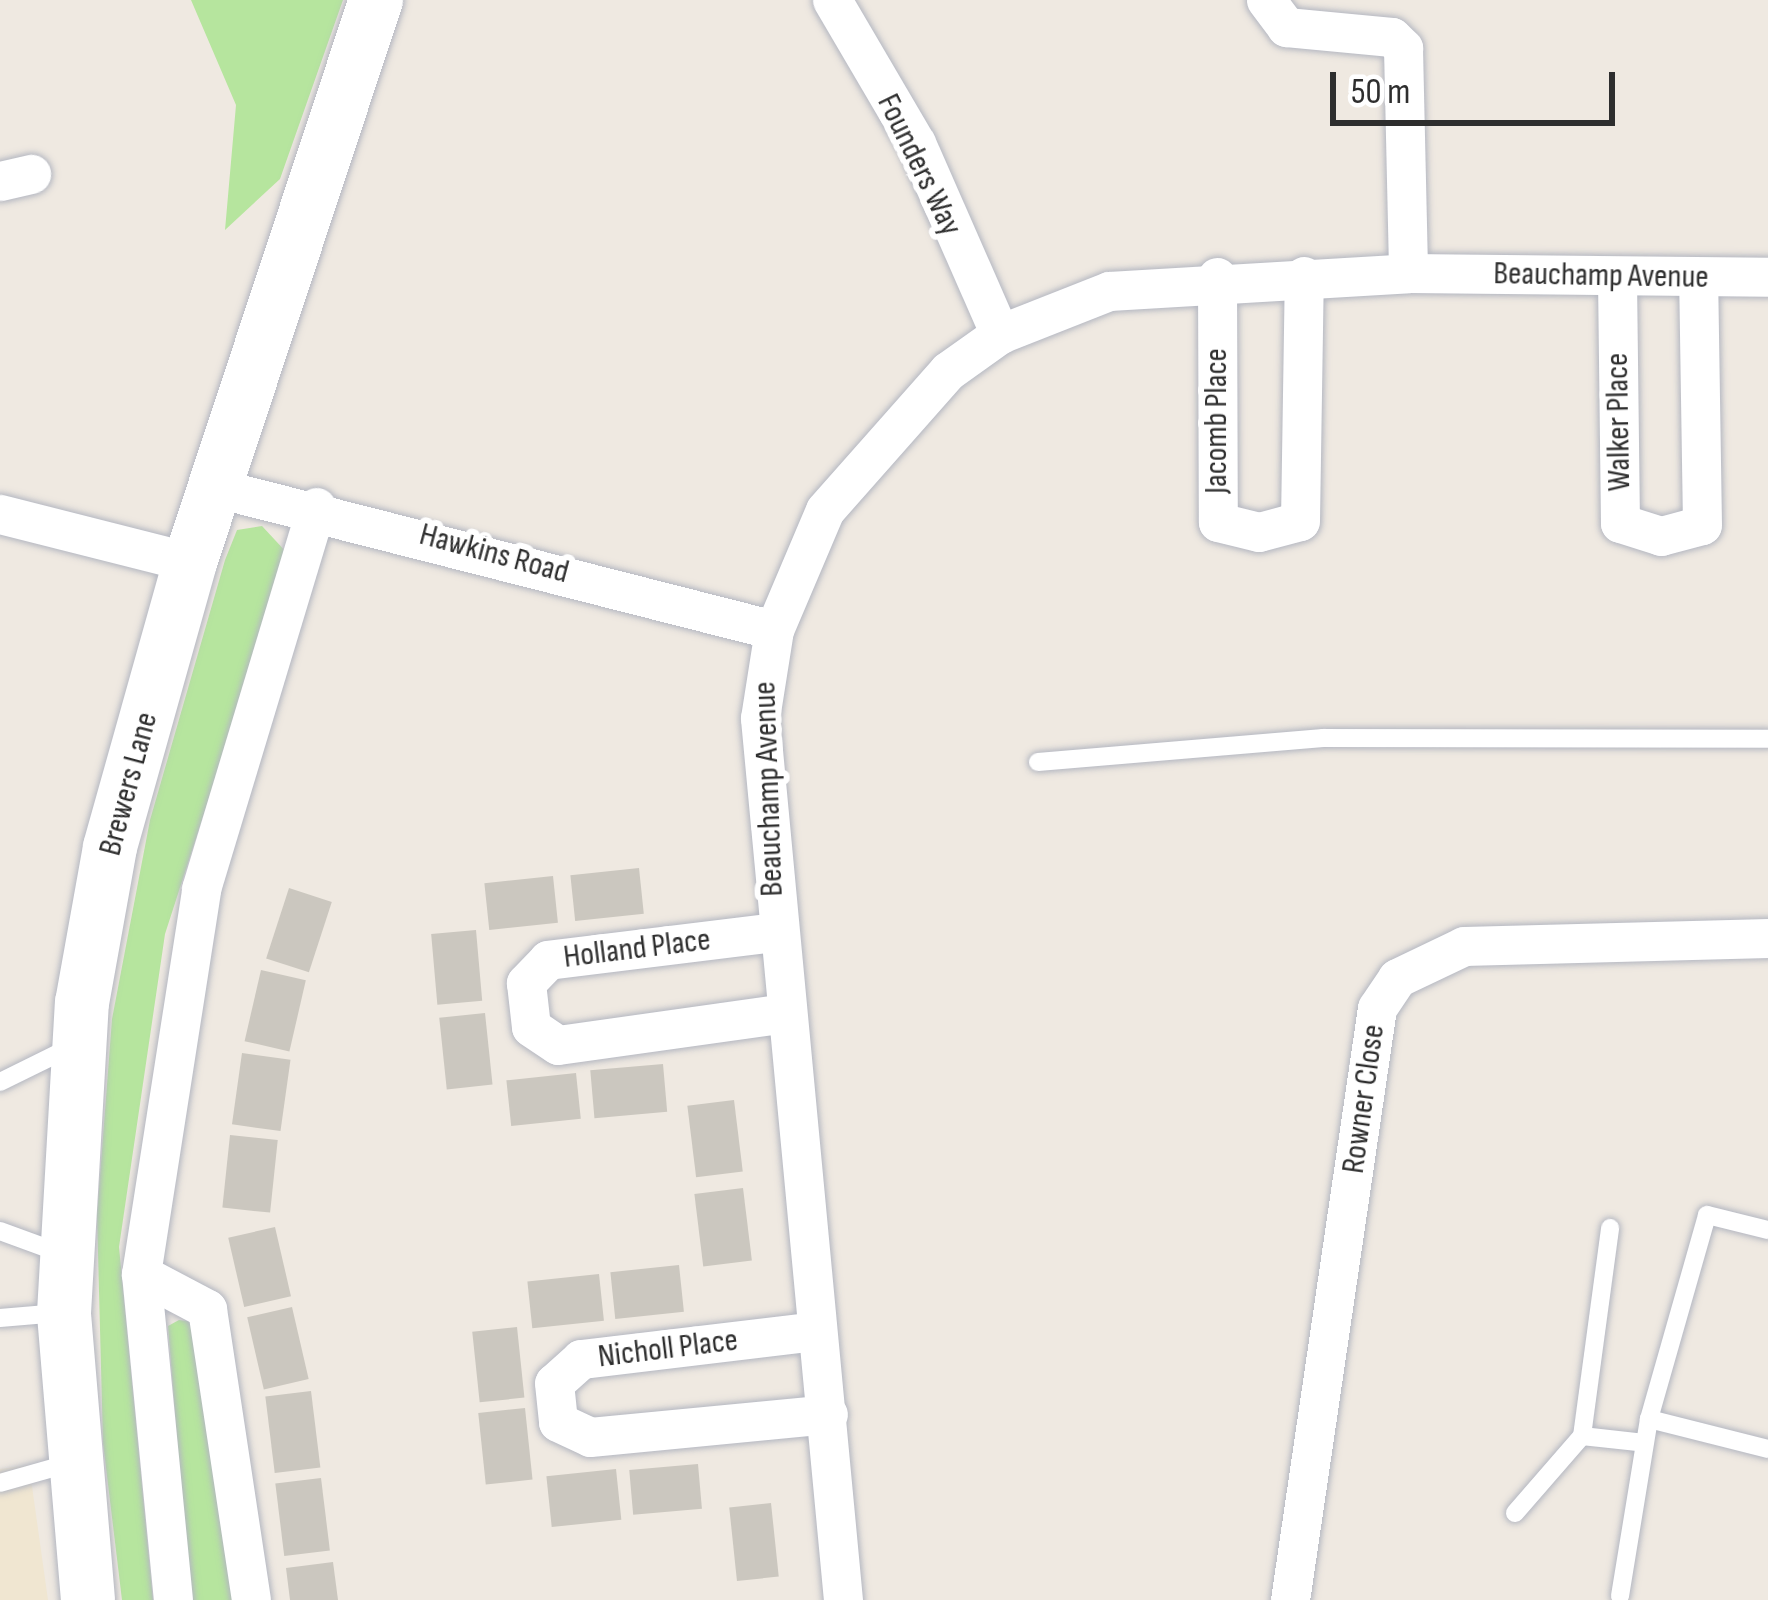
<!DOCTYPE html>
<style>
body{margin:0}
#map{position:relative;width:1768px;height:1600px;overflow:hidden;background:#efe9e1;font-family:"Sofia Sans Condensed",sans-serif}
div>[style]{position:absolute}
.education>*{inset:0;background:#f0e6d1}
.green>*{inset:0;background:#b6e59e}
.building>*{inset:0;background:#cbc7bf;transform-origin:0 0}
.roads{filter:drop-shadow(0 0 3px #b4b7c1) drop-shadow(0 0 3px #b4b7c1)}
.lane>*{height:18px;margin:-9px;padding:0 9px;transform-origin:9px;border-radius:9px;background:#fff}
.street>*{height:39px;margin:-19.5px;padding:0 19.5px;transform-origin:19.5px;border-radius:19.5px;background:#fff}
.secondary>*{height:54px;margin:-27px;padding:0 27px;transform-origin:27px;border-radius:27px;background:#fff}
span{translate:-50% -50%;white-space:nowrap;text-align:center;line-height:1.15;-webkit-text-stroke:12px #fff;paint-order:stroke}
.street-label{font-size:33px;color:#2e2e2e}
.scale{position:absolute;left:1330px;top:72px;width:285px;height:54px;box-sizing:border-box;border:6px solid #2e2e2e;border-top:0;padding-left:15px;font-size:36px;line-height:42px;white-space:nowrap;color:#2e2e2e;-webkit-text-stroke:9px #fff;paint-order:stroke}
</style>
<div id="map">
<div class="education">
<i style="clip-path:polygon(29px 1465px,48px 1600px,0 1600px,0 1469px)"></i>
</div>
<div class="green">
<i style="clip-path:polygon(191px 0,343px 0,280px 179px,225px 230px,236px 105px)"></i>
<i style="clip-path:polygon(262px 526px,288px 554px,165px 934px,119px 1247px,153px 1600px,122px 1600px,103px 1443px,97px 1215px,112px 1019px,150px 820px,225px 560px,237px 530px)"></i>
<i style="clip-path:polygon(179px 1320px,202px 1323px,241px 1600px,190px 1600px,168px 1326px)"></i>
</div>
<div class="building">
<i style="left:639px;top:868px;width:46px;height:69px;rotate:84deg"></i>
<i style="left:553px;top:876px;width:47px;height:69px;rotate:84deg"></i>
<i style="left:289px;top:888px;width:45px;height:74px;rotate:18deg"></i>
<i style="left:476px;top:930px;width:71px;height:45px;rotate:85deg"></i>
<i style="left:261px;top:970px;width:46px;height:73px;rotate:13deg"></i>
<i style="left:485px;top:1013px;width:72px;height:46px;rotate:84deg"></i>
<i style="left:242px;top:1053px;width:49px;height:72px;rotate:8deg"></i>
<i style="left:663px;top:1064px;width:48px;height:73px;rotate:85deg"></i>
<i style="left:576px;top:1073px;width:46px;height:70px;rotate:84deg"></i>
<i style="left:734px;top:1100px;width:72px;height:47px;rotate:83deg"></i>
<i style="left:230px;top:1135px;width:48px;height:73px;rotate:6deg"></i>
<i style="left:743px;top:1188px;width:73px;height:49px;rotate:83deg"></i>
<i style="left:275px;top:1227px;width:71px;height:48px;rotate:77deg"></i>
<i style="left:679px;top:1265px;width:47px;height:69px;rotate:84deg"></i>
<i style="left:599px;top:1274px;width:47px;height:72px;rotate:84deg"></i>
<i style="left:292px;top:1307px;width:74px;height:46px;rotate:77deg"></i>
<i style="left:517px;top:1327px;width:71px;height:45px;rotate:84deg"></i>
<i style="left:311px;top:1391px;width:77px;height:46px;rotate:83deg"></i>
<i style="left:525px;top:1408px;width:72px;height:47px;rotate:84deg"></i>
<i style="left:698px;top:1464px;width:45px;height:69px;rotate:85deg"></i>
<i style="left:616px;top:1469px;width:51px;height:70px;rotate:84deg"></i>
<i style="left:321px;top:1478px;width:73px;height:46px;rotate:83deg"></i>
<i style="left:771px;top:1503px;width:74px;height:42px;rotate:84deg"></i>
<i style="clip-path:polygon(333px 1562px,338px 1600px,290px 1600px,286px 1568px)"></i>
</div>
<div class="roads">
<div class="lane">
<i style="left:1038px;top:762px;width:286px;rotate:-4.8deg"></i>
<i style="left:1323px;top:738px;width:445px;rotate:0.1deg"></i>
<i style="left:0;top:1082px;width:79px;rotate:-26.2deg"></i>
<i style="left:0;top:1231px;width:64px;rotate:20.1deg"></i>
<i style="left:0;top:1318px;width:59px;rotate:-4.8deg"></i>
<i style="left:1649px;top:1419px;width:123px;rotate:14.1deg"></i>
<i style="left:1582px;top:1436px;width:210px;rotate:-82.3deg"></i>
<i style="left:0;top:1483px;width:73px;rotate:-15.9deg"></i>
<i style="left:1515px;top:1513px;width:102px;rotate:-49deg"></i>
<i style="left:1582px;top:1436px;width:63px;rotate:6.3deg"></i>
<i style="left:1620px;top:1596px;width:179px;rotate:-80.7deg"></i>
<i style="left:1649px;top:1419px;width:212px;rotate:-74.1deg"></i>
<i style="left:1707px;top:1215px;width:63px;rotate:13.8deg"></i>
</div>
<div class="street">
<i style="left:832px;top:0;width:166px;rotate:59.6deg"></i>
<i style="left:916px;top:143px;width:209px;rotate:66.3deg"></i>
<i style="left:1266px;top:0;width:34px;rotate:53deg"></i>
<i style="left:1286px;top:27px;width:106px;rotate:5.4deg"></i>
<i style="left:1392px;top:37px;width:16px;rotate:45deg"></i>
<i style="left:1403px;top:48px;width:225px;rotate:88.7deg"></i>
<i style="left:0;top:181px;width:32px;rotate:-13deg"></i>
<i style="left:1217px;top:277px;width:245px;rotate:89.8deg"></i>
<i style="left:1218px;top:522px;width:42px;rotate:13.7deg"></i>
<i style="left:1259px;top:532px;width:42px;rotate:-15deg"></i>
<i style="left:1300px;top:521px;width:245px;rotate:-89.1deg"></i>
<i style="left:1617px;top:278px;width:245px;rotate:89.3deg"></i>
<i style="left:1620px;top:523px;width:43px;rotate:17.6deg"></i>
<i style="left:1661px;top:536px;width:42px;rotate:-15deg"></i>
<i style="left:1702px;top:525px;width:246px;rotate:-90.9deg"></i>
<i style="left:213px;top:487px;width:579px;rotate:14.3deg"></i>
<i style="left:0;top:514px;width:196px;rotate:14.2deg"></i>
<i style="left:775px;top:932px;width:229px;rotate:173deg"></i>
<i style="left:548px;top:960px;width:32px;rotate:134deg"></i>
<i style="left:526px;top:983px;width:44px;rotate:83.5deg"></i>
<i style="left:531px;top:1027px;width:32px;rotate:34deg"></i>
<i style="left:558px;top:1045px;width:229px;rotate:-8deg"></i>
<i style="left:141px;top:1274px;width:75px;rotate:27.9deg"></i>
<i style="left:207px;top:1309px;width:294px;rotate:81.4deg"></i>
<i style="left:816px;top:1331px;width:237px;rotate:173.2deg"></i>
<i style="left:581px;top:1359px;width:36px;rotate:138deg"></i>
<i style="left:554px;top:1383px;width:39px;rotate:84deg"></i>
<i style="left:558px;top:1422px;width:35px;rotate:25deg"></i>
<i style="left:590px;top:1437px;width:239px;rotate:-5.5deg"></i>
<i style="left:173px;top:1600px;width:328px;rotate:-95.6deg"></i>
<i style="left:141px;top:1274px;width:390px;rotate:-81.1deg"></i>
<i style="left:201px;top:889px;width:399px;rotate:-73.2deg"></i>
<i style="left:843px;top:1600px;width:886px;rotate:-95.38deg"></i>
<i style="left:760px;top:718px;width:89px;rotate:-81deg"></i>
<i style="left:774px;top:630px;width:130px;rotate:-67deg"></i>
<i style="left:825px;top:510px;width:186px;rotate:-48.5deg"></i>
<i style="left:948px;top:371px;width:64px;rotate:-35.4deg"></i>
<i style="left:1000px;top:334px;width:117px;rotate:-21.5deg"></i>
<i style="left:1109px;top:291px;width:300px;rotate:-3.4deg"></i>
<i style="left:1408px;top:273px;width:360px;rotate:0.6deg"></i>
<i style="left:1290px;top:1600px;width:598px;rotate:-81.64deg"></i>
<i style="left:1377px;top:1008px;width:36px;rotate:-56deg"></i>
<i style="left:1397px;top:978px;width:74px;rotate:-25.5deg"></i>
<i style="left:1464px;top:946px;width:304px;rotate:-1.5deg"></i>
</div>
<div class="secondary">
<i style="left:88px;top:1600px;width:288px;rotate:-94.8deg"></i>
<i style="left:64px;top:1313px;width:311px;rotate:-86.7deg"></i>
<i style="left:82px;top:1003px;width:158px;rotate:-79.8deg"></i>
<i style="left:110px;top:847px;width:296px;rotate:-74.3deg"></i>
<i style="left:190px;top:562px;width:592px;rotate:-71.69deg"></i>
</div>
</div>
<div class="street-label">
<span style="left:919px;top:165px;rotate:64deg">Founders Way</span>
<span style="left:1601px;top:276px;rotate:1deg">Beauchamp Avenue</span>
<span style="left:1217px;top:421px;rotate:-90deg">Jacomb Place</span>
<span style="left:1619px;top:422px;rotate:-91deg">Walker Place</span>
<span style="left:494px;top:554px;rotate:15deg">Hawkins Road</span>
<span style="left:129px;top:784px;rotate:-75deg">Brewers Lane</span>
<span style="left:769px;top:789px;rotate:-92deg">Beauchamp Avenue</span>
<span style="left:637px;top:949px;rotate:-7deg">Holland Place</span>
<span style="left:1364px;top:1099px;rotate:-82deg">Rowner Close</span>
<span style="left:668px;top:1349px;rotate:-7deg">Nicholl Place</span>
</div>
<div class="scale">50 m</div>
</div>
